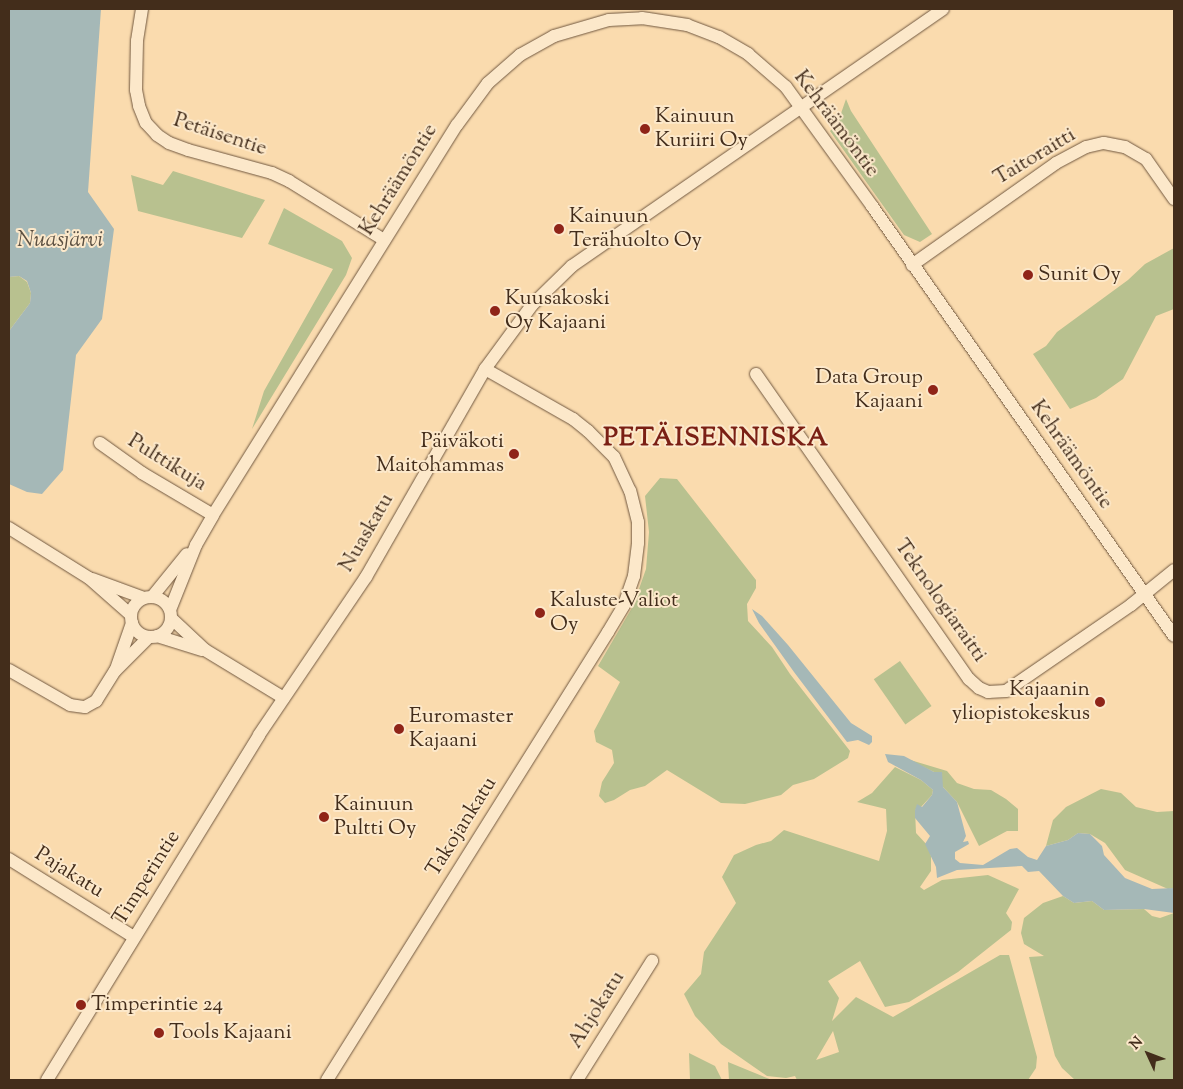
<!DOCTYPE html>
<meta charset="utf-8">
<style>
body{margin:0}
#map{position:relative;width:1183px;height:1089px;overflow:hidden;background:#fadbae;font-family:"Sorts Mill Goudy",serif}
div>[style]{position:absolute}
.green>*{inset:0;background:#b8c18f;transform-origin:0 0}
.water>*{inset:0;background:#a5b8b7}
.roads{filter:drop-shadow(0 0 1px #715840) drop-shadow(0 0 1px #715840)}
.minor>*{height:12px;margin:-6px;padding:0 6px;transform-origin:6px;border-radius:6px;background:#fce8ca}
.minor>.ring{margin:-6px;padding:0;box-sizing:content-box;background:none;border:12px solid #fce8ca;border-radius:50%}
.dots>*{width:14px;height:14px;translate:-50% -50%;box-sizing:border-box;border:2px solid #fce8ca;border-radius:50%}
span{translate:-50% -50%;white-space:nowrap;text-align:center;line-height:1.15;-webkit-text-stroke:4px #fce8ca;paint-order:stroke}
.poi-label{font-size:21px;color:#432d1b}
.left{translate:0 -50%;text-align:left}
.right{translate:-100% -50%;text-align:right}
.street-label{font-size:21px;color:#432d1b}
.water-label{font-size:22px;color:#5c5042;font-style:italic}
.district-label{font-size:26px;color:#7a1f14;font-weight:700;letter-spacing:1px}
.frame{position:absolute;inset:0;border:10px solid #432d1b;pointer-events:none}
.north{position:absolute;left:1123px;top:1029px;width:50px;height:50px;-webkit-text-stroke:4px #fce8ca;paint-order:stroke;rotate:313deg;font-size:14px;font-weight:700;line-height:20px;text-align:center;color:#432d1b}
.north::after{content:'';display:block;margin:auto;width:18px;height:22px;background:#432d1b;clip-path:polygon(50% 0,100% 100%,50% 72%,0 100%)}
</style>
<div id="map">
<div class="green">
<i style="clip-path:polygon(846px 99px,851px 111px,932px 234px,920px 242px,904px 235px,830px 131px,838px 122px)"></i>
<i style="clip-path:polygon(173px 171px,265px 200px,242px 238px,138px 211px,131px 175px,163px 185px)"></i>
<i style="clip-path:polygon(284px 208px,342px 241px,352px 258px,346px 275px,252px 429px,264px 391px,333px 269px,268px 244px)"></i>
<i style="clip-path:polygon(1174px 248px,1174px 309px,1156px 316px,1123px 379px,1096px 398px,1070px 409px,1033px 354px,1046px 346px,1057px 332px,1128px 280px,1145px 264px)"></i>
<i style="clip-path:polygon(19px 276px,27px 282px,31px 293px,30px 303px,9px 331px,9px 277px)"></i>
<i style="clip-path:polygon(660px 478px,677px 479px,756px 580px,756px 588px,747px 604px,748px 621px,772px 647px,790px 674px,850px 751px,848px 758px,814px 779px,793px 785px,781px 795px,745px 804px,721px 803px,667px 770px,645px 786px,630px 790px,614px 800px,605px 803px,599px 796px,602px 782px,614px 763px,612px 750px,596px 742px,594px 731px,620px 682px,598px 666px,633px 606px,646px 569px,649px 532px,645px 496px)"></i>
<i style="left:900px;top:661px;width:55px;height:32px;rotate:55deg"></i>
<i style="clip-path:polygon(907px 759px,947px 771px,957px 783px,974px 789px,991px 790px,1006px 799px,1018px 809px,1018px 831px,1007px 831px,979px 846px,957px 802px,943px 787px,934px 772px)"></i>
<i style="clip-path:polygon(evenodd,895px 767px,921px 780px,933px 790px,932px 795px,921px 807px,915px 810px,916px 833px,928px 846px,931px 856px,931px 871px,920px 887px,924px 890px,942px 880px,988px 875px,1019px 889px,1006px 913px,1012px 922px,1011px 930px,958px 972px,909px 1002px,885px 1007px,860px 961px,828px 981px,839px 998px,832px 1021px,856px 997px,893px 1017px,1000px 955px,1009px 955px,1037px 1057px,1036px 1068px,1028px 1080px,797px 1080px,795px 1076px,786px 1078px,767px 1076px,721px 1044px,695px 1016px,684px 994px,701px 974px,704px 952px,736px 903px,722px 877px,734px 855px,756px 845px,771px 841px,784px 830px,879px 861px,887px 831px,886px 809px,857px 802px,872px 793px,895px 767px,833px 1031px,839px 1052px,816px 1060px,833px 1031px)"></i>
<i style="clip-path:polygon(1101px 789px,1121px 793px,1136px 807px,1157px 812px,1174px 811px,1174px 888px,1168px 889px,1125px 870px,1105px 843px,1090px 834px,1078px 833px,1068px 840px,1046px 846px,1053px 820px,1066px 807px)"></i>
<i style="clip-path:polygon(1063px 896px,1074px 903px,1092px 901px,1104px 910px,1144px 909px,1152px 916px,1160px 918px,1174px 913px,1174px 1080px,1075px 1080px,1062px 1068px,1055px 1056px,1029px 957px,1044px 956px,1024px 944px,1021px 933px,1024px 918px,1043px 903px)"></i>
<i style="clip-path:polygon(689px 1053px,715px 1066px,722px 1080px,690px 1080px)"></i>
<i style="clip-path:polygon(728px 1062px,772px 1080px,729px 1080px)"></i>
</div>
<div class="water">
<i style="clip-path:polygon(9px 9px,101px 9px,88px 192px,114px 229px,102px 319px,76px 355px,63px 470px,42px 494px,27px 492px,9px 484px,9px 331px,30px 303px,31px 293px,27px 281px,19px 276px,9px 277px)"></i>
<i style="clip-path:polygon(752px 609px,762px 616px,788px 645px,851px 723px,872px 736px,872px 742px,869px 745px,858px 740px,847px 742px,794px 672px,759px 623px)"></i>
<i style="clip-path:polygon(885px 754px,904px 756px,934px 772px,942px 772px,943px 787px,957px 802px,966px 836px,963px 842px,968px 841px,969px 844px,955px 852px,955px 859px,960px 863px,983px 865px,1010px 849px,1017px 848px,1028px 857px,1037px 860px,1046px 846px,1068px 840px,1078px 833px,1090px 834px,1102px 846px,1104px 855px,1125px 878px,1152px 889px,1174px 888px,1174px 913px,1144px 909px,1104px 910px,1092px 901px,1074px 903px,1063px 896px,1039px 871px,1028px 872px,1022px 866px,957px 870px,937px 878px,936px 867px,925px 844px,930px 836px,915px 818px,915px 810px,917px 804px,922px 807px,932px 795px,933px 790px,921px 780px,888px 762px)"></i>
</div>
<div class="roads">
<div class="minor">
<i style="left:142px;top:9px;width:32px;rotate:99deg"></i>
<i style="left:137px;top:41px;width:49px;rotate:91.2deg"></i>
<i style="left:136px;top:90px;width:16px;rotate:79deg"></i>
<i style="left:139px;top:106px;width:18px;rotate:68deg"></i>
<i style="left:146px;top:123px;width:16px;rotate:47deg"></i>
<i style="left:157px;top:135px;width:14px;rotate:34deg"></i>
<i style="left:169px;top:143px;width:20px;rotate:20deg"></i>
<i style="left:188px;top:150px;width:87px;rotate:15.3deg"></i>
<i style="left:272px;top:173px;width:19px;rotate:25deg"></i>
<i style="left:289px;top:181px;width:112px;rotate:31.8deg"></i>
<i style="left:912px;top:265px;width:176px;rotate:-35.3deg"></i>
<i style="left:1056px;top:163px;width:34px;rotate:-28deg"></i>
<i style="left:1086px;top:147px;width:18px;rotate:-13deg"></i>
<i style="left:1104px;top:143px;width:21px;rotate:11deg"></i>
<i style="left:1125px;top:147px;width:24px;rotate:30deg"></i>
<i style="left:1146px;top:159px;width:49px;rotate:55deg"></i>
<i style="left:756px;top:374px;width:372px;rotate:55.1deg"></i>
<i style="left:969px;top:679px;width:13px;rotate:42deg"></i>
<i style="left:979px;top:688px;width:10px;rotate:24deg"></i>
<i style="left:988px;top:692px;width:18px;rotate:-3deg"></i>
<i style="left:1006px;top:691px;width:152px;rotate:-34.5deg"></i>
<i style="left:1131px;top:605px;width:55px;rotate:-39.1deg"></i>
<i style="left:100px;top:443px;width:52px;rotate:35.5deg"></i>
<i style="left:142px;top:473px;width:82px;rotate:30.6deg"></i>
<i style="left:9px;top:528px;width:94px;rotate:32deg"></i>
<i style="left:89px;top:578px;width:56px;rotate:41.4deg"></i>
<i style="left:92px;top:579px;width:55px;rotate:20.1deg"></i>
<i class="ring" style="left:131px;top:597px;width:28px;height:28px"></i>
<i style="left:152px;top:597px;width:55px;rotate:-50.9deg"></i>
<i style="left:170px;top:610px;width:70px;rotate:-68.2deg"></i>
<i style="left:196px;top:545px;width:34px;rotate:-60deg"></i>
<i style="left:213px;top:515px;width:460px;rotate:-58deg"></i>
<i style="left:457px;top:125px;width:52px;rotate:-53.6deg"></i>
<i style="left:488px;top:83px;width:43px;rotate:-41.2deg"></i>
<i style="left:520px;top:55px;width:39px;rotate:-29deg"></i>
<i style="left:554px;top:36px;width:57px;rotate:-16.2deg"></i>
<i style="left:609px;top:20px;width:33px;rotate:-3deg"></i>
<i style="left:642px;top:18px;width:46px;rotate:8.8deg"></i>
<i style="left:687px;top:25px;width:34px;rotate:21deg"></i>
<i style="left:719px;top:37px;width:34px;rotate:30deg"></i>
<i style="left:748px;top:54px;width:50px;rotate:41deg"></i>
<i style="left:786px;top:87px;width:147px;rotate:54.1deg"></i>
<i style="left:872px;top:206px;width:525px;rotate:54.92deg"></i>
<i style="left:171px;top:618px;width:47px;rotate:43.3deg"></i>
<i style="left:205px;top:650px;width:92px;rotate:31.3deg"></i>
<i style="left:157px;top:636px;width:47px;rotate:17.3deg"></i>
<i style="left:116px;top:669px;width:49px;rotate:-70.8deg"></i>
<i style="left:9px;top:670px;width:70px;rotate:29.8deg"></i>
<i style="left:70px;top:705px;width:15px;rotate:8deg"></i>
<i style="left:85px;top:707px;width:13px;rotate:-29deg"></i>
<i style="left:96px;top:701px;width:36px;rotate:-58deg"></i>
<i style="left:115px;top:671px;width:48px;rotate:-45deg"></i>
<i style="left:9px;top:859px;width:147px;rotate:32deg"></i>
<i style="left:47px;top:1080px;width:405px;rotate:-58.4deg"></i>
<i style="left:259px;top:735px;width:191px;rotate:-55.9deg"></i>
<i style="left:366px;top:577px;width:240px;rotate:-60.2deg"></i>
<i style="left:485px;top:369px;width:79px;rotate:-53.7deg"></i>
<i style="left:532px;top:305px;width:56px;rotate:-44.3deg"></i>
<i style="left:572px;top:266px;width:451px;rotate:-34.7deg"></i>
<i style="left:327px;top:1080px;width:529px;rotate:-57.9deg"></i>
<i style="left:608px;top:632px;width:31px;rotate:-59deg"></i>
<i style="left:624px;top:605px;width:31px;rotate:-71deg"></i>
<i style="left:634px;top:576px;width:33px;rotate:-83deg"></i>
<i style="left:638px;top:543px;width:21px;rotate:-90deg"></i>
<i style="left:638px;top:522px;width:32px;rotate:-104deg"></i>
<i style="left:630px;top:491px;width:38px;rotate:-115deg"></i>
<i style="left:614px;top:457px;width:37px;rotate:-135deg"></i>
<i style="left:588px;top:431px;width:19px;rotate:-141deg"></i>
<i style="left:573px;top:419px;width:101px;rotate:-150.4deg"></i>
<i style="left:577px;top:1080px;width:141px;rotate:-57.8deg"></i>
</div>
</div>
<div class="dots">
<i style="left:645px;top:129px;background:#8f2418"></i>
<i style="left:559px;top:229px;background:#8f2418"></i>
<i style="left:1028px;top:275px;background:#8f2418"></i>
<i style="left:495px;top:311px;background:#8f2418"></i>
<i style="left:933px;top:390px;background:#8f2418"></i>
<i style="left:514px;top:454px;background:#8f2418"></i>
<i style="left:540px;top:613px;background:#8f2418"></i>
<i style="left:1100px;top:702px;background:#8f2418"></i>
<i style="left:399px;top:729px;background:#8f2418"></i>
<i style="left:324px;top:817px;background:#8f2418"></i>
<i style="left:81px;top:1005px;background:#8f2418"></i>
<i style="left:159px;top:1033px;background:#8f2418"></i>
</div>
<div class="poi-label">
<span class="left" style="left:655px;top:129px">Kainuun<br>Kuriiri Oy</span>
<span class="left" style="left:569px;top:229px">Kainuun<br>Terähuolto Oy</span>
<span class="left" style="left:1038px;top:275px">Sunit Oy</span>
<span class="left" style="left:505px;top:311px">Kuusakoski<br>Oy Kajaani</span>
<span class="right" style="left:923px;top:390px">Data Group<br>Kajaani</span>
<span class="right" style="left:504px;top:454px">Päiväkoti<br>Maitohammas</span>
<span class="left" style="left:550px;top:613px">Kaluste-Valiot<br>Oy</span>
<span class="right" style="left:1090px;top:702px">Kajaanin<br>yliopistokeskus</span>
<span class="left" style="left:409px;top:729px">Euromaster<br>Kajaani</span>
<span class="left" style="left:334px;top:817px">Kainuun<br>Pultti Oy</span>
<span class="left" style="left:91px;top:1005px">Timperintie 24</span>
<span class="left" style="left:169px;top:1033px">Tools Kajaani</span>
</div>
<div class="street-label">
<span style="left:836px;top:124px;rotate:53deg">Kehräämöntie</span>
<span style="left:220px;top:135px;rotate:18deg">Petäisentie</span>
<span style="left:1035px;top:157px;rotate:-31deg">Taitoraitti</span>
<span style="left:399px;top:180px;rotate:-58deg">Kehräämöntie</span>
<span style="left:1071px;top:455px;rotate:55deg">Kehräämöntie</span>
<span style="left:167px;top:463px;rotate:32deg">Pulttikuja</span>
<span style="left:367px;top:533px;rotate:-60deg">Nuaskatu</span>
<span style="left:940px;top:601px;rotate:55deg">Teknologiaraitti</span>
<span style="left:462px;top:827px;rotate:-58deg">Takojankatu</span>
<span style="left:69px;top:873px;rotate:32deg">Pajakatu</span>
<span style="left:147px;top:878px;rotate:-58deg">Timperintie</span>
<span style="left:597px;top:1010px;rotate:-58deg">Ahjokatu</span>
</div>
<div class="water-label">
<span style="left:60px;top:242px">Nuasjärvi</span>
</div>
<div class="district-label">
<span style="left:716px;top:439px">PETÄISENNISKA</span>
</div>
<div class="frame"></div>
<div class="north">N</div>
</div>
